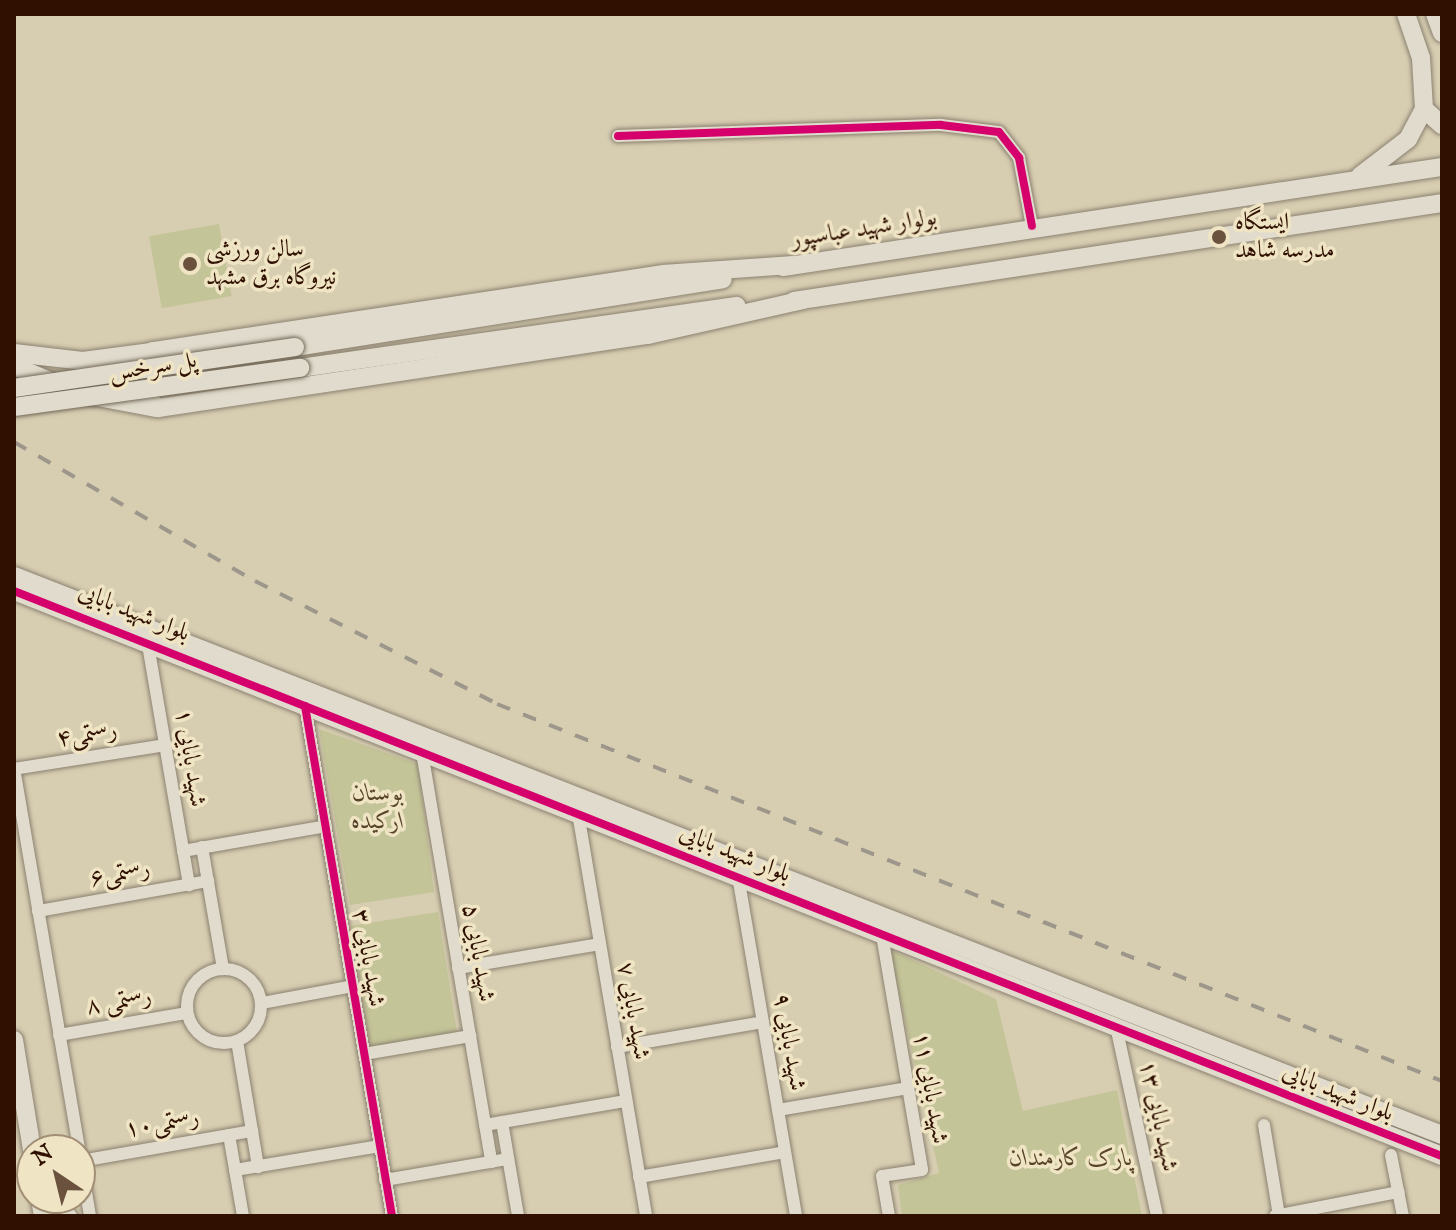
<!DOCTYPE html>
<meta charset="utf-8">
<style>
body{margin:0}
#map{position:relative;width:1456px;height:1230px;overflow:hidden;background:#d7cdb1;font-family:"IM FELL English",Amiri,serif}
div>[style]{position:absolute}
.green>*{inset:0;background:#c4c499;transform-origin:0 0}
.roads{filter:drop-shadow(0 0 2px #8b8170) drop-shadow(0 0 2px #8b8170)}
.street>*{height:12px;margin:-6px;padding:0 6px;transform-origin:6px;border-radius:6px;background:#e0dbcc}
.street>.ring{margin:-6px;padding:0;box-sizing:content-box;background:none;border:12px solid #e0dbcc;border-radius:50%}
.secondary>*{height:18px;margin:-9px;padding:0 9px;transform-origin:9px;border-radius:9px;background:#e0dbcc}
.rail>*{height:4px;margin-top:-2px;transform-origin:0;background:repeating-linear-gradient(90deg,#9d978b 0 14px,transparent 0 28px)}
.bridges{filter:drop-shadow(0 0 2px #726858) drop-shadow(0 0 2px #726858)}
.secondary-bridge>*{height:18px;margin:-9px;padding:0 9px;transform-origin:9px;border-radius:9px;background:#e0dbcc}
.cycleway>*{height:8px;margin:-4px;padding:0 4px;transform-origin:4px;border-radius:4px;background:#d6006c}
.dots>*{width:22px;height:22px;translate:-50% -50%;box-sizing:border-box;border:4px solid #efe4c3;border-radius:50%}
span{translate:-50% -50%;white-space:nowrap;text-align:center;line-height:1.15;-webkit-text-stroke:7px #efe4c3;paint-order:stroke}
.poi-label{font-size:24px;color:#2f1001}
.left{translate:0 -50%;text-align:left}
.street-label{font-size:24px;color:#2f1001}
.park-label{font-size:24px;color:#574429;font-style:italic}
.frame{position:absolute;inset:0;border:16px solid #2f1001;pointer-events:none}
.north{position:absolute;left:16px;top:1134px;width:80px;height:80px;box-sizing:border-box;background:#efe4c3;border:2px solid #a28f75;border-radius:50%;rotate:325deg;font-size:22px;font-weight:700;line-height:32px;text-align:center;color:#2f1001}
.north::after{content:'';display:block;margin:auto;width:28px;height:36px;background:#6a523f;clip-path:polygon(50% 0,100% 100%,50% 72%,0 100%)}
</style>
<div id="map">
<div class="green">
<i style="left:219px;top:224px;width:73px;height:71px;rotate:80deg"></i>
<i style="clip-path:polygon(319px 729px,418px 764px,434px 892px,350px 905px)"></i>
<i style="left:438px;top:912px;width:122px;height:88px;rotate:81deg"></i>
<i style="clip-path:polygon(889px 949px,996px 999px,1023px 1111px,1117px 1090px,1142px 1216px,902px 1216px,898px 1185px,939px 1173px)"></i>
</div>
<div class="roads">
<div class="street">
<i style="left:618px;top:136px;width:323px;rotate:-2deg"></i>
<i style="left:941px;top:125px;width:58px;rotate:6.9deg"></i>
<i style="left:999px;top:132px;width:33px;rotate:52deg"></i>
<i style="left:1019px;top:158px;width:69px;rotate:79.2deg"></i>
<i style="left:147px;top:639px;width:250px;rotate:80.3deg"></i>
<i style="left:305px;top:706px;width:517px;rotate:80.32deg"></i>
<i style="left:422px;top:752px;width:416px;rotate:80.4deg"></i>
<i style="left:14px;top:768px;width:387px;rotate:80.3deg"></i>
<i style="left:14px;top:769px;width:154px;rotate:-9deg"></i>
<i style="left:578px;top:813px;width:409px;rotate:80.4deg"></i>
<i style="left:202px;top:847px;width:124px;rotate:80.2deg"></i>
<i style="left:183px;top:851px;width:145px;rotate:-9.9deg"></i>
<i style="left:738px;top:876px;width:345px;rotate:80.3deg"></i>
<i style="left:38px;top:911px;width:173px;rotate:-10deg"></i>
<i style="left:882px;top:935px;width:238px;rotate:80.3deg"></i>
<i style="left:922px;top:1170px;width:40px;rotate:171.5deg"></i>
<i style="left:882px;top:1176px;width:41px;rotate:80.1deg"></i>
<i style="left:458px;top:968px;width:144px;rotate:-9.6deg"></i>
<i class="ring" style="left:187px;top:969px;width:62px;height:62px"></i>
<i style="left:262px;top:1003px;width:93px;rotate:-10.6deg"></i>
<i style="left:1116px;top:1026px;width:194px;rotate:77.8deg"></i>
<i style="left:59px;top:1035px;width:130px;rotate:-9.8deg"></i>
<i style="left:237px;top:1041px;width:128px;rotate:80.5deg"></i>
<i style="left:617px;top:1047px;width:148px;rotate:-9.7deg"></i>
<i style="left:364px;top:1054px;width:108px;rotate:-9.6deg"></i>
<i style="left:778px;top:1110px;width:132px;rotate:-9.6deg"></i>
<i style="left:502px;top:1122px;width:95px;rotate:80.3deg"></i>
<i style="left:485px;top:1125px;width:143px;rotate:-9.7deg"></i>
<i style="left:1264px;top:1125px;width:92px;rotate:80.6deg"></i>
<i style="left:229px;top:1135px;width:82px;rotate:80.2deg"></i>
<i style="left:1391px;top:1155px;width:62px;rotate:78.9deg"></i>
<i style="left:80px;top:1156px;width:61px;rotate:80.5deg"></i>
<i style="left:81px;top:1161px;width:174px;rotate:-10deg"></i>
<i style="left:235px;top:1170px;width:147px;rotate:-9.4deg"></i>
<i style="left:639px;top:1177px;width:148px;rotate:-9.7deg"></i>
<i style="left:385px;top:1180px;width:125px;rotate:-9.7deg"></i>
<i style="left:55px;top:1198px;width:24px;rotate:48deg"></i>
<i style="left:1275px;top:1216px;width:126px;rotate:-11deg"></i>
</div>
<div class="secondary">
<i style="left:1435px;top:14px;width:20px;rotate:70deg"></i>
<i style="left:1424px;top:109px;width:24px;rotate:42deg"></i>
<i style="left:1360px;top:176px;width:61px;rotate:-37.6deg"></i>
<i style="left:1408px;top:139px;width:34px;rotate:-62deg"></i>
<i style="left:1424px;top:109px;width:51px;rotate:-93.4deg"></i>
<i style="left:1421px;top:58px;width:46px;rotate:-108.8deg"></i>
<i style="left:792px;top:265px;width:128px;rotate:176deg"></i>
<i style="left:664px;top:274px;width:517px;rotate:171.43deg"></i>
<i style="left:153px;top:351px;width:17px;rotate:149deg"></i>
<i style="left:138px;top:360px;width:27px;rotate:100deg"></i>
<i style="left:133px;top:387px;width:33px;rotate:40deg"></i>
<i style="left:158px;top:408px;width:495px;rotate:-8.5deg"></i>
<i style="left:648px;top:335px;width:159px;rotate:-12.7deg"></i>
<i style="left:783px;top:267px;width:667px;rotate:-8.63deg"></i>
<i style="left:794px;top:301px;width:655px;rotate:-8.6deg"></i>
<i style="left:295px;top:347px;width:433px;rotate:-9deg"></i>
<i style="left:14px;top:353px;width:69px;rotate:6.6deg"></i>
<i style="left:83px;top:361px;width:69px;rotate:-7.5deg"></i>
<i style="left:14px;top:366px;width:49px;rotate:22.9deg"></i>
<i style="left:300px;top:368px;width:441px;rotate:-8.1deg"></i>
<i style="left:87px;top:395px;width:70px;rotate:10.7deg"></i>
<i style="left:14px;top:576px;width:1534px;rotate:21.38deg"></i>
<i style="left:14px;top:591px;width:1536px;rotate:21.59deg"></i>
<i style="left:14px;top:1040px;width:111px;rotate:80.7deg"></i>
<i style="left:40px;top:1198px;width:18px;rotate:81deg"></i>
</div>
</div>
<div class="rail">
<i style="left:14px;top:442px;width:278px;rotate:30deg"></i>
<i style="left:255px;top:581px;width:271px;rotate:26.9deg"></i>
<i style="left:497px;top:704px;width:1017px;rotate:21.75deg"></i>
</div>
<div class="bridges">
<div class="secondary-bridge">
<i style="left:14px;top:388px;width:284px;rotate:-8.3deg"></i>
<i style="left:14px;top:407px;width:289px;rotate:-7.8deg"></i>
</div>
</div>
<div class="cycleway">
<i style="left:618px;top:136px;width:323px;rotate:-2deg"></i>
<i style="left:941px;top:125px;width:58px;rotate:6.9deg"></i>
<i style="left:999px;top:132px;width:33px;rotate:52deg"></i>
<i style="left:1019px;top:158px;width:69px;rotate:79.2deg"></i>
<i style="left:14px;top:591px;width:1536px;rotate:21.59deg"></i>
<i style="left:305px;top:706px;width:517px;rotate:80.32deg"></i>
</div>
<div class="dots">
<i style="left:1219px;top:237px;background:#6a523f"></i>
<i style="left:190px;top:264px;background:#6a523f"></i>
</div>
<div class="poi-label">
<span class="left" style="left:1235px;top:237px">ایستگاه<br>مدرسه شاهد</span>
<span class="left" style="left:206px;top:264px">سالن ورزشی<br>نیروگاه برق مشهد</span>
</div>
<div class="street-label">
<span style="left:864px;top:229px;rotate:-9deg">بولوار شهید عباسپور</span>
<span style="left:153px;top:367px;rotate:-9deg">پل سرخس</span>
<span style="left:134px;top:613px;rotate:22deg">بلوار شهید بابایی</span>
<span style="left:87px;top:735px;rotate:-9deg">رستمی۴</span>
<span style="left:190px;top:758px;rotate:81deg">شهید بابایی ۱</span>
<span style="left:735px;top:854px;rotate:22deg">بلوار شهید بابایی</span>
<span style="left:120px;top:874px;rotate:-10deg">رستمی۶</span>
<span style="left:478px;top:953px;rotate:80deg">شهید بابایی ۵</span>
<span style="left:368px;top:958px;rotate:80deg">شهید بابایی ۳</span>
<span style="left:119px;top:1002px;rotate:-10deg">رستمی ۸</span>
<span style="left:633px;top:1011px;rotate:80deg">شهید بابایی ۷</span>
<span style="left:789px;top:1042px;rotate:80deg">شهید بابایی ۹</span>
<span style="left:930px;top:1088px;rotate:80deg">شهید بابایی ۱۱</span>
<span style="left:1338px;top:1093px;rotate:22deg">بلوار شهید بابایی</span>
<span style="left:1158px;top:1116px;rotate:78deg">شهید بابایی ۱۳</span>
<span style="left:162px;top:1124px;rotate:-10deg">رستمی۱۰</span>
</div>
<div class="park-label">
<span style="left:378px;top:808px">بوستان<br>ارکیده</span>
<span style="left:1071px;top:1159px">پارک کارمندان</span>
</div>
<div class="frame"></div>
<div class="north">N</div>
</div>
